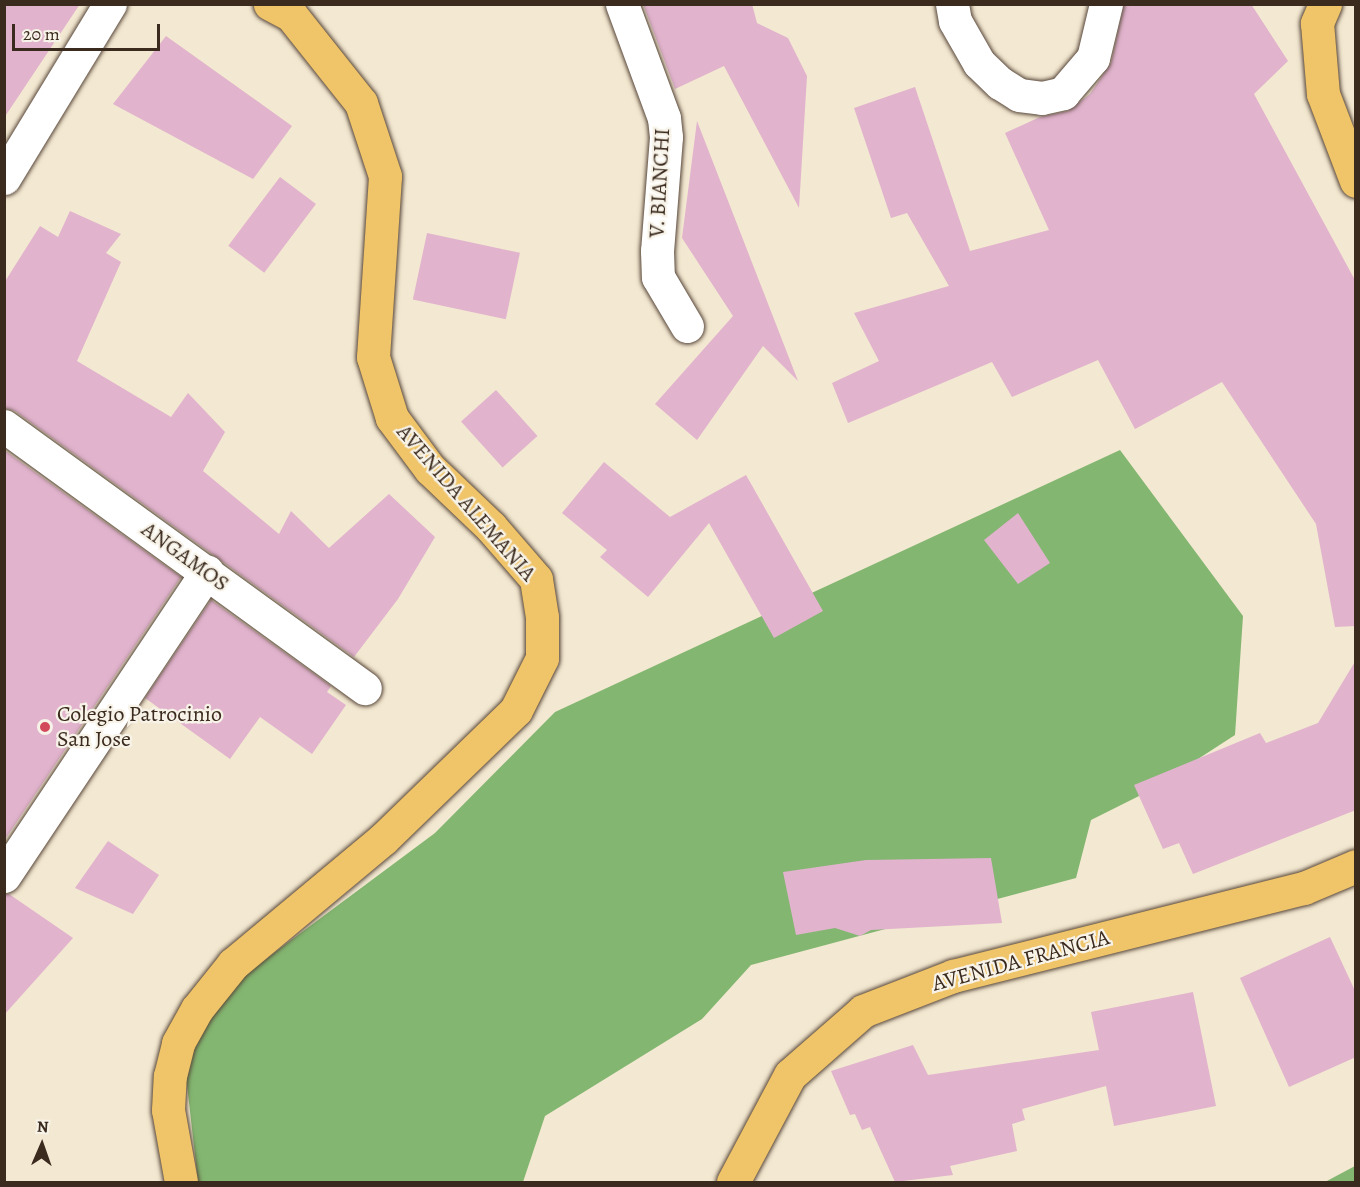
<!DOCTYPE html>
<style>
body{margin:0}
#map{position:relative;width:1360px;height:1187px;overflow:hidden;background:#f3e8d1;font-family:Alegreya,serif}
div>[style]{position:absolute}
.forest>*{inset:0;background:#83b671}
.building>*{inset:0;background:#e1b3cd;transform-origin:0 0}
.roads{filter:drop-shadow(0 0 2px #574639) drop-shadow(0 0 2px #574639)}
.minor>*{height:33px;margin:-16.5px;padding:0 16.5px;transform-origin:16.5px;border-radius:16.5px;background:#fff}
.major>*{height:33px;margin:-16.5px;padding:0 16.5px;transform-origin:16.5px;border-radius:16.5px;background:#f0c469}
.dots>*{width:16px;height:16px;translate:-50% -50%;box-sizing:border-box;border:3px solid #f7f3e8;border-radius:50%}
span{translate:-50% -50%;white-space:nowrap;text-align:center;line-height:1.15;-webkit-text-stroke:4.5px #f7f3e8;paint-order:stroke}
.street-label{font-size:22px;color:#3b2a1e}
.poi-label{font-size:22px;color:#3b2a1e}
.left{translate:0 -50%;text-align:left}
.frame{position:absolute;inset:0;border:6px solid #3b2a1e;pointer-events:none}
.north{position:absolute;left:12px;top:1115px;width:60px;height:60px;-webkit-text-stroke:4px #f7f3e8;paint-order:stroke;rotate:2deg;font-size:16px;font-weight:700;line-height:24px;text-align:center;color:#3b2a1e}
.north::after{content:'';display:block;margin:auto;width:21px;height:27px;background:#3b2a1e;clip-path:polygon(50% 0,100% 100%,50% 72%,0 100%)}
.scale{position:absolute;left:12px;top:24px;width:148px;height:27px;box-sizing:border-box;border:3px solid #3b2a1e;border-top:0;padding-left:8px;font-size:18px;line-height:21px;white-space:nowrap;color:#3b2a1e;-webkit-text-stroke:4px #f7f3e8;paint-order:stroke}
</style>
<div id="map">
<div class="forest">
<i style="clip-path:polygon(1120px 450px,1243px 616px,1235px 735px,1147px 792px,1091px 820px,1076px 878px,751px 965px,702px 1019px,545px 1116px,523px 1182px,198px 1182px,180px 1023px,435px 833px,555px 712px)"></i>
<i style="clip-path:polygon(1355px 1166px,1355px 1182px,1325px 1182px)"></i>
</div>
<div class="building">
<i style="clip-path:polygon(4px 4px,80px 4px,4px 118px)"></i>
<i style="clip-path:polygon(643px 4px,752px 4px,757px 23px,788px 38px,807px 76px,799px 208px,724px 66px,675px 89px)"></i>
<i style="clip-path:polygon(1124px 4px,1251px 4px,1288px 61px,1254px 94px,1356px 282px,1356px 626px,1335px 627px,1316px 524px,1222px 382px,1135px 429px,1098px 360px,1012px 397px,992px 362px,848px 423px,832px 383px,879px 361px,854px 313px,949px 286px,907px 213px,891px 218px,854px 108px,915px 87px,970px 251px,1049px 230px,1005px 133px,1040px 117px,1068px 111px,1090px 94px,1111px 63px)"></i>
<i style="clip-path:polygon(166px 36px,292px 126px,253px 179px,113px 104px)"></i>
<i style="clip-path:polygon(697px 121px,798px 381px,763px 346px,697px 440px,655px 404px,733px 316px,682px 238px)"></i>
<i style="left:280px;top:177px;width:45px;height:86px;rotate:37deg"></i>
<i style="clip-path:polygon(70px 211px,121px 234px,106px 253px,121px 262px,77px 361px,171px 417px,188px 393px,225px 432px,203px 471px,279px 534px,291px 511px,329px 548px,389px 494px,435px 537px,398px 599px,354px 657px,15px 411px,4px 408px,4px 283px,40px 226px,58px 237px)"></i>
<i style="left:427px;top:233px;width:95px;height:68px;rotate:12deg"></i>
<i style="left:496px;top:390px;width:62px;height:47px;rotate:48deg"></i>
<i style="clip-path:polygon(4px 450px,181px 577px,4px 841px)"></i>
<i style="clip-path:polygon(604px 462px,670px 517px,746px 475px,823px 611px,774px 638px,709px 523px,648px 597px,600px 557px,607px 550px,562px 513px)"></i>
<i style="clip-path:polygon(1018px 513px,1050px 563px,1018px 584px,984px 540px)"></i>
<i style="clip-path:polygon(211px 600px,331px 686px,327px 692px,346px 705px,312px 754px,260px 717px,230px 759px,145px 698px)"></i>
<i style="clip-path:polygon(1356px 660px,1356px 810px,1193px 874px,1179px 843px,1163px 849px,1134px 785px,1260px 733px,1266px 743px,1318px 723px)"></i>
<i style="clip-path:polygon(108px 841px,159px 875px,133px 914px,75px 888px)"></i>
<i style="clip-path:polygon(991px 858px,1002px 923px,871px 930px,860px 936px,835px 928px,796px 935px,783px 872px,866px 860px)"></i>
<i style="clip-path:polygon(4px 894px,9px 894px,73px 938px,4px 1015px)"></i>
<i style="clip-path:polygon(1330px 937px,1356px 993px,1356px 1057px,1289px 1087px,1240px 978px)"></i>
<i style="clip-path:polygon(1193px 992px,1216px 1106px,1114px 1126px,1106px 1086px,1022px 1109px,1025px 1120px,1012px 1124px,1017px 1151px,950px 1166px,953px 1175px,895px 1182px,870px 1127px,862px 1130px,855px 1114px,850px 1115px,831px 1071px,913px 1045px,928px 1075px,1099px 1050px,1091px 1012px)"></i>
</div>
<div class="roads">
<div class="minor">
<i style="left:622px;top:4px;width:121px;rotate:69.8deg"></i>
<i style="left:664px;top:118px;width:19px;rotate:84deg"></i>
<i style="left:666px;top:137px;width:114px;rotate:94.5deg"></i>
<i style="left:657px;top:251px;width:26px;rotate:88deg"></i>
<i style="left:658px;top:277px;width:57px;rotate:59.4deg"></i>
<i style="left:952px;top:4px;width:17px;rotate:80deg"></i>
<i style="left:955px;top:21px;width:48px;rotate:60.3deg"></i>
<i style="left:979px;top:63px;width:29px;rotate:44deg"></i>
<i style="left:1000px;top:83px;width:22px;rotate:32deg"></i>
<i style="left:1019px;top:95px;width:23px;rotate:7deg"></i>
<i style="left:1042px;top:98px;width:22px;rotate:-13deg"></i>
<i style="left:1063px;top:93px;width:46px;rotate:-49.4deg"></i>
<i style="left:1093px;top:58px;width:56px;rotate:-76.5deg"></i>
<i style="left:4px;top:178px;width:204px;rotate:-58.7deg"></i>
<i style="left:4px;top:426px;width:446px;rotate:36deg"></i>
<i style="left:4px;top:876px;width:366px;rotate:-56.3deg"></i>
</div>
<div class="major">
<i style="left:1325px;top:4px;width:21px;rotate:113deg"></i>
<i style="left:1317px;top:23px;width:71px;rotate:85.2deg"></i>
<i style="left:1323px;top:94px;width:93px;rotate:69.2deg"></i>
<i style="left:181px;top:1182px;width:73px;rotate:-100.2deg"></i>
<i style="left:168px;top:1110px;width:34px;rotate:-87deg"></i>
<i style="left:170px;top:1076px;width:34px;rotate:-76deg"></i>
<i style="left:178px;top:1043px;width:39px;rotate:-61deg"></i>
<i style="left:197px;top:1009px;width:58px;rotate:-51.3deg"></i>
<i style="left:233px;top:964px;width:195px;rotate:-39.8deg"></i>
<i style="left:383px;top:839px;width:185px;rotate:-44.1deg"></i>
<i style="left:516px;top:710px;width:58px;rotate:-63.4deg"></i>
<i style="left:542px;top:658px;width:41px;rotate:-90deg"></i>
<i style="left:542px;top:617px;width:38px;rotate:-99deg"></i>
<i style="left:536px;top:579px;width:69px;rotate:-130.9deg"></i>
<i style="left:491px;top:527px;width:84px;rotate:-136.4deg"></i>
<i style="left:430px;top:469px;width:64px;rotate:-126.7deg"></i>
<i style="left:392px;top:418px;width:64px;rotate:-107.3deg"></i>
<i style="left:373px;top:357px;width:181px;rotate:-86.2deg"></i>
<i style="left:385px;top:176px;width:77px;rotate:-108.2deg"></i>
<i style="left:361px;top:103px;width:112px;rotate:-128.5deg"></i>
<i style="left:291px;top:15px;width:24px;rotate:-152deg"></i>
<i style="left:733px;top:1182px;width:121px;rotate:-62deg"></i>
<i style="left:790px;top:1075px;width:97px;rotate:-41.2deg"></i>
<i style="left:863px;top:1011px;width:97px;rotate:-21.3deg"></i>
<i style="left:953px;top:976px;width:362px;rotate:-14.1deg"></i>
<i style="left:1304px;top:888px;width:56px;rotate:-22.9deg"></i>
</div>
</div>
<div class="dots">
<i style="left:45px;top:727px;background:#d1495b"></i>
</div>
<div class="street-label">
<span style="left:660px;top:183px;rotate:-87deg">V. BIANCHI</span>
<span style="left:466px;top:503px;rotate:49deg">AVENIDA ALEMANIA</span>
<span style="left:185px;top:557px;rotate:36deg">ANGAMOS</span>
<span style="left:1021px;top:961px;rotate:-15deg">AVENIDA FRANCIA</span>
</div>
<div class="poi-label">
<span class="left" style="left:57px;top:727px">Colegio Patrocinio<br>San Jose</span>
</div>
<div class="frame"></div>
<div class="north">N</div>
<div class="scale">20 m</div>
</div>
